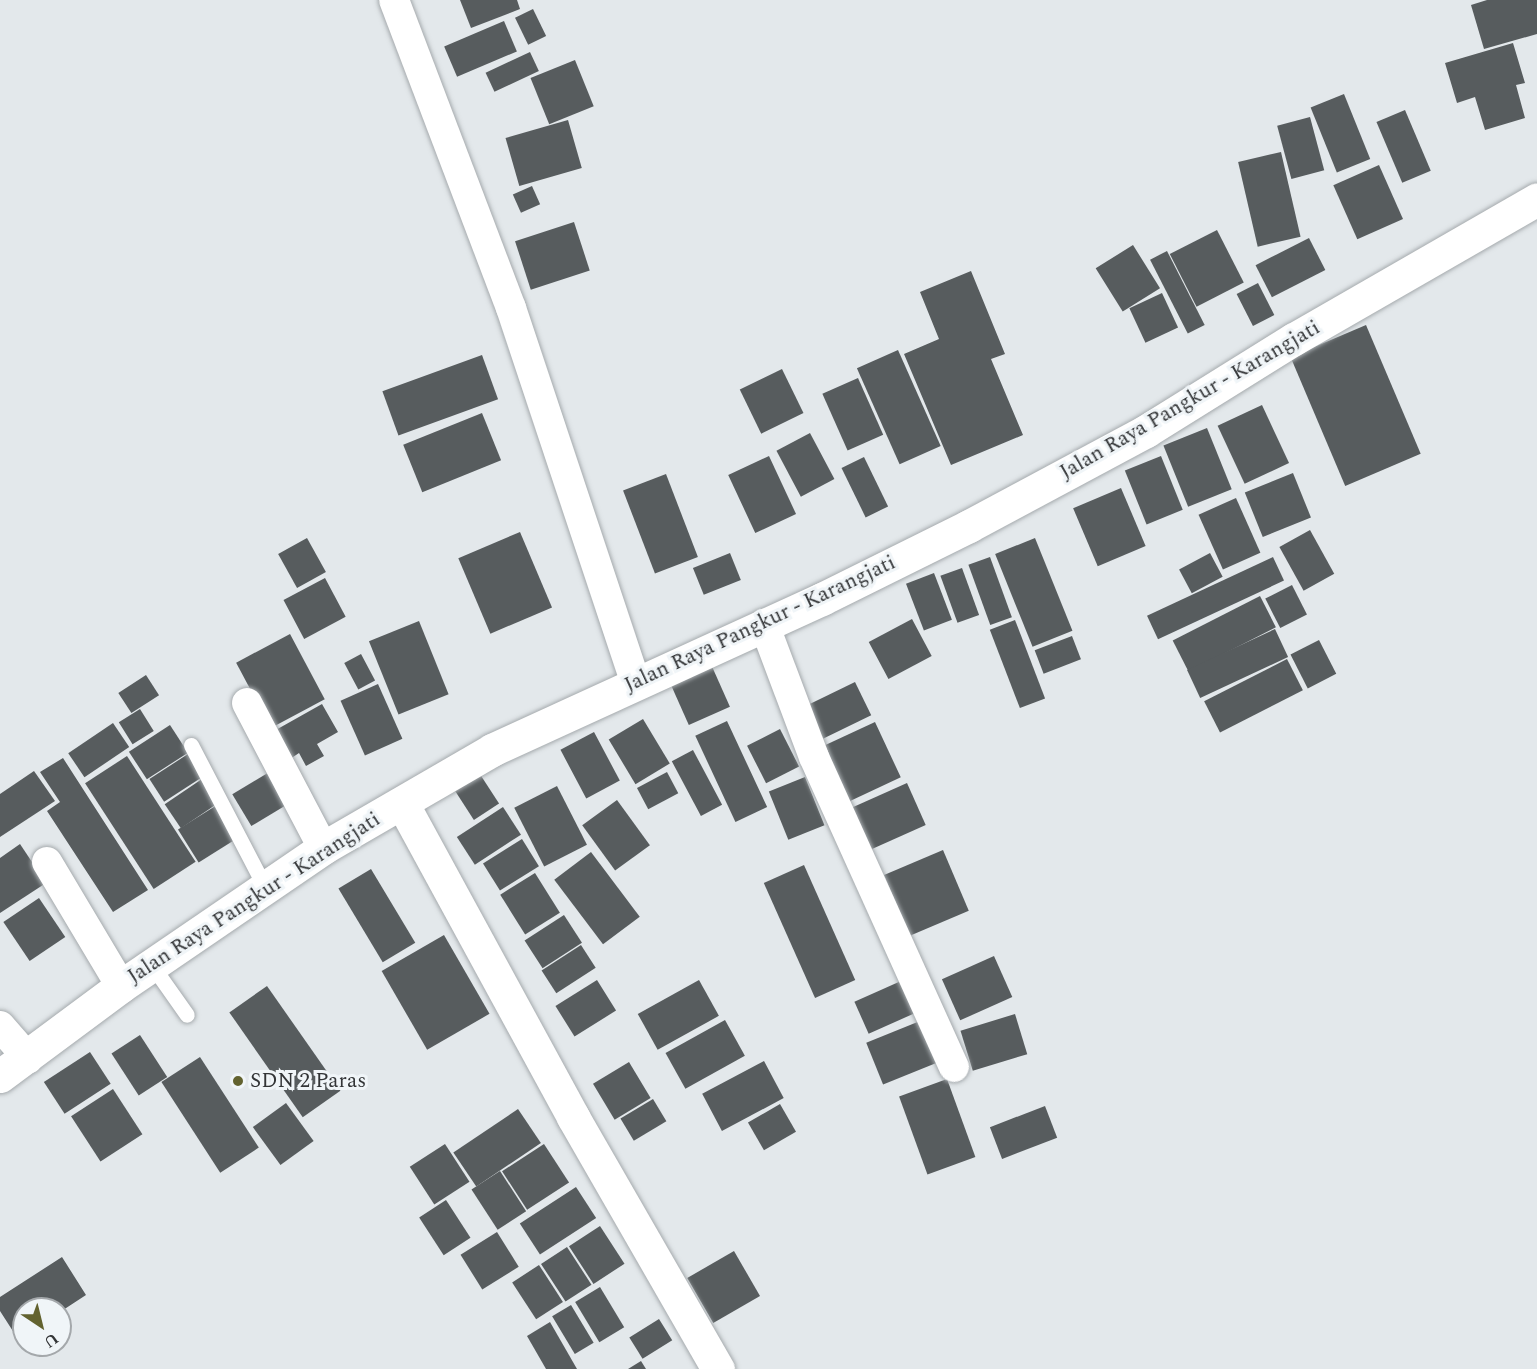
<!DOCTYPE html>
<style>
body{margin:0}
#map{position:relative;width:1537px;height:1369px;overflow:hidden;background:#e3e8eb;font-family:Spectral,serif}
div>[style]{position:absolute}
.building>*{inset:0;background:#575c5e;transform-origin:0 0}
.roads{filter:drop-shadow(0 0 2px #a5aaad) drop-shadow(0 0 2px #a5aaad)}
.service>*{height:15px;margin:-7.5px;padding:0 7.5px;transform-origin:7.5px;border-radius:7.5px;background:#fff}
.minor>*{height:30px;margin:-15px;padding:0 15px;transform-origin:15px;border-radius:15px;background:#fff}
.tertiary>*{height:33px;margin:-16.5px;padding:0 16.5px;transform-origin:16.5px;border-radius:16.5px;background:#fff}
.secondary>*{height:33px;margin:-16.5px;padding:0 16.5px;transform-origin:16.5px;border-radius:16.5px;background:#fff}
.dots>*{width:16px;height:16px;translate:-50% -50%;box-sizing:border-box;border:3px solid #f0f5f8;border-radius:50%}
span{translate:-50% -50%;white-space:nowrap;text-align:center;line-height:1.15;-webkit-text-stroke:6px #f0f5f8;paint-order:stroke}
.street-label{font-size:21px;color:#333537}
.poi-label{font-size:21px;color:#333537}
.left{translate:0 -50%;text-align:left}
.north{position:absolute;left:12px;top:1297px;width:60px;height:60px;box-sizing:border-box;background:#f0f5f8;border:2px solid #a4a8ab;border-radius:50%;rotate:145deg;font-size:16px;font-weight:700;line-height:24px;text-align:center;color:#333537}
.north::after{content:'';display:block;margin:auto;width:21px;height:27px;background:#62622f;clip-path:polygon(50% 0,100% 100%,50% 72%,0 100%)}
</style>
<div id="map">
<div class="building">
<i style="clip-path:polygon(460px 0,517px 0,520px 9px,471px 28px)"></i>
<i style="clip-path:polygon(1487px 0,1537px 0,1537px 34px,1484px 49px,1471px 5px)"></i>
<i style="left:533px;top:9px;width:30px;height:20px;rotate:64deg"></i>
<i style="left:504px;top:21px;width:33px;height:65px;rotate:67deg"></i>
<i style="clip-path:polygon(1513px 43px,1525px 83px,1516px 85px,1525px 118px,1485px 130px,1475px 97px,1457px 103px,1445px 63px)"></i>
<i style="left:530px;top:52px;width:21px;height:49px;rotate:65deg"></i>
<i style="left:575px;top:60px;width:50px;height:48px;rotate:68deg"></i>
<i style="left:1344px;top:94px;width:70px;height:36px;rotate:68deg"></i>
<i style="left:1405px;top:110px;width:66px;height:31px;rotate:67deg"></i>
<i style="left:1310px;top:117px;width:55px;height:34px;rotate:75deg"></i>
<i style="left:568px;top:120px;width:50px;height:65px;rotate:74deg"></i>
<i style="left:1281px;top:152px;width:87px;height:44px;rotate:77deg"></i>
<i style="left:1379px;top:165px;width:59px;height:50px;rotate:66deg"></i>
<i style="left:532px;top:186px;width:20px;height:21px;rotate:66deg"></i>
<i style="left:574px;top:222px;width:51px;height:62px;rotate:72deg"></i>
<i style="left:1217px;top:230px;width:59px;height:53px;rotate:63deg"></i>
<i style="left:1309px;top:238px;width:36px;height:60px;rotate:63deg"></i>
<i style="left:1133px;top:245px;width:51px;height:44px;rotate:58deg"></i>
<i style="left:1167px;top:251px;width:83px;height:19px;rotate:63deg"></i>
<i style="clip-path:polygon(971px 271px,1005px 354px,991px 359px,1023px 435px,951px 465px,904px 354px,939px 339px,920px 292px)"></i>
<i style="left:1258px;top:283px;width:36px;height:24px;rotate:63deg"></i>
<i style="left:1162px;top:293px;width:38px;height:36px;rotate:65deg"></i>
<i style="left:1366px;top:325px;width:140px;height:82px;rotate:67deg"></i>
<i style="left:898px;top:350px;width:105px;height:45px;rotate:66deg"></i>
<i style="left:482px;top:355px;width:47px;height:106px;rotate:70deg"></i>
<i style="left:782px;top:369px;width:49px;height:47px;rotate:64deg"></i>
<i style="left:858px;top:378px;width:62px;height:39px;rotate:66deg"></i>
<i style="left:1262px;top:405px;width:64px;height:49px;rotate:65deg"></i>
<i style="left:482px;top:413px;width:51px;height:85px;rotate:68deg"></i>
<i style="left:1207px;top:428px;width:66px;height:47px;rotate:68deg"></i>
<i style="left:810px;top:433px;width:52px;height:38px;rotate:62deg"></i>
<i style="left:769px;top:456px;width:64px;height:45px;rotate:65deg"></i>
<i style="left:1161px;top:456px;width:58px;height:39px;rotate:68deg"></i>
<i style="left:864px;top:457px;width:55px;height:25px;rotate:64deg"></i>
<i style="left:1293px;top:473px;width:48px;height:52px;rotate:68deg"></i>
<i style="left:666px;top:474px;width:89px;height:46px;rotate:69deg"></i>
<i style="left:1121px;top:488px;width:63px;height:52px;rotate:67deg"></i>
<i style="left:1236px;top:498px;width:60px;height:41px;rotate:66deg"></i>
<i style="left:1310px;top:530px;width:50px;height:35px;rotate:61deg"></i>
<i style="left:520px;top:532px;width:82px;height:67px;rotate:67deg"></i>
<i style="left:307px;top:538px;width:39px;height:33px;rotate:61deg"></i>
<i style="left:1035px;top:538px;width:100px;height:43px;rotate:68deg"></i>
<i style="left:730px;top:553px;width:29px;height:40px;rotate:68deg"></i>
<i style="left:1210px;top:553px;width:27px;height:35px;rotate:62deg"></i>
<i style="left:990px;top:557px;width:64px;height:23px;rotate:70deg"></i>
<i style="left:1273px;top:557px;width:26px;height:139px;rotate:65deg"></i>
<i style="left:962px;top:568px;width:50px;height:23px;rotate:70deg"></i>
<i style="left:934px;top:573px;width:50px;height:30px;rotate:69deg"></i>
<i style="left:325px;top:578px;width:44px;height:47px;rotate:62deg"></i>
<i style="left:1292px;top:585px;width:33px;height:30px;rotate:63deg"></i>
<i style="left:1260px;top:596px;width:35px;height:98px;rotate:63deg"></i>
<i style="left:912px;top:619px;width:42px;height:49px;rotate:62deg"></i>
<i style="left:1015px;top:620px;width:84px;height:27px;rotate:69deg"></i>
<i style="left:419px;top:621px;width:79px;height:54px;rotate:68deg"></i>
<i style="left:1275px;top:629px;width:31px;height:97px;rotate:65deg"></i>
<i style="left:290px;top:634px;width:74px;height:61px;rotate:62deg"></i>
<i style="left:1072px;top:636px;width:25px;height:40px;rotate:69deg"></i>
<i style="left:1319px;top:640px;width:38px;height:32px;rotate:63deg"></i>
<i style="left:361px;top:654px;width:30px;height:19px;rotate:62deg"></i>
<i style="left:1287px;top:659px;width:35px;height:93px;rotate:63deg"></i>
<i style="left:710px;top:662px;width:49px;height:45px;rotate:66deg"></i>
<i style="left:146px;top:675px;width:24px;height:33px;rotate:57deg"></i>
<i style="left:855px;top:682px;width:37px;height:56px;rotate:64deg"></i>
<i style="left:378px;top:684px;width:60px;height:41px;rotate:66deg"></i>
<i style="clip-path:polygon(322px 704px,338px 732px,317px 744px,324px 756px,306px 766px,299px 753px,290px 759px,274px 731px)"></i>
<i style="left:140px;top:709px;width:26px;height:25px;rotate:58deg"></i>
<i style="left:643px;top:719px;width:52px;height:40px;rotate:59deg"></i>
<i style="left:727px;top:721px;width:95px;height:35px;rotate:65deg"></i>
<i style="left:875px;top:722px;width:61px;height:60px;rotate:65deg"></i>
<i style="left:113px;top:723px;width:29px;height:54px;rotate:56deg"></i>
<i style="left:170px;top:725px;width:33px;height:49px;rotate:57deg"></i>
<i style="left:780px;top:729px;width:42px;height:37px;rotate:63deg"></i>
<i style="left:594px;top:732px;width:55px;height:38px;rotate:62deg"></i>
<i style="left:693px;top:750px;width:62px;height:24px;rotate:62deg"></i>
<i style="left:188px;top:754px;width:27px;height:46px;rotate:57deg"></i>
<i style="left:127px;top:756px;width:126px;height:50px;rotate:57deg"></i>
<i style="clip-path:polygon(63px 758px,148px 890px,113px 912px,47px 811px,60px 802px,40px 772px)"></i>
<i style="left:474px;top:765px;width:46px;height:30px;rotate:57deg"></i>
<i style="left:276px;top:768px;width:37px;height:51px;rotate:59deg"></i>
<i style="clip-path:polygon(34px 771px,55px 801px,0 837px,0 794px)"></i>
<i style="left:667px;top:772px;width:24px;height:34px;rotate:62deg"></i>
<i style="left:805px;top:777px;width:52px;height:39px;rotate:68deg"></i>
<i style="left:202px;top:779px;width:29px;height:45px;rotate:56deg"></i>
<i style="left:907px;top:783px;width:46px;height:60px;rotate:66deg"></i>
<i style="left:557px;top:786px;width:66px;height:48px;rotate:63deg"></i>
<i style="left:617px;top:800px;width:56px;height:43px;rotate:54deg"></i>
<i style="left:217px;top:805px;width:39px;height:46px;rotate:58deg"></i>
<i style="left:503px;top:807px;width:33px;height:55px;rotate:57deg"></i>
<i style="left:522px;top:839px;width:32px;height:46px;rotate:58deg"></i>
<i style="clip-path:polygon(20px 844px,46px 883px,0 913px,0 858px)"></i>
<i style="left:943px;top:850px;width:66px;height:64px;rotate:67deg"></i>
<i style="left:591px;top:852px;width:81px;height:46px;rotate:53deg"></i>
<i style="left:804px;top:865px;width:126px;height:44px;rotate:66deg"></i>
<i style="left:371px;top:869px;width:86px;height:38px;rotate:59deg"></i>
<i style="left:535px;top:873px;width:47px;height:41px;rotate:58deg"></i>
<i style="left:39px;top:898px;width:47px;height:43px;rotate:56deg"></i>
<i style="left:564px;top:915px;width:33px;height:47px;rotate:57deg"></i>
<i style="left:444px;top:935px;width:91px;height:72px;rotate:60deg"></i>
<i style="left:581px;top:945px;width:27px;height:47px;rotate:57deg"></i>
<i style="left:994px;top:956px;width:45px;height:57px;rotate:66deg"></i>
<i style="left:597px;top:980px;width:36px;height:49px;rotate:58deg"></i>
<i style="left:699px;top:980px;width:41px;height:70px;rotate:61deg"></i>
<i style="left:901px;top:981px;width:35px;height:51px;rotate:66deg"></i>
<i style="left:267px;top:986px;width:128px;height:46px;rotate:55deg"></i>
<i style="left:1015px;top:1014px;width:42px;height:57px;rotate:73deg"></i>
<i style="left:725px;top:1020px;width:41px;height:68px;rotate:61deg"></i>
<i style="left:920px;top:1021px;width:45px;height:58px;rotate:68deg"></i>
<i style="left:140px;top:1035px;width:50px;height:34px;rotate:57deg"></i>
<i style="left:90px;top:1052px;width:38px;height:55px;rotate:57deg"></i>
<i style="left:200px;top:1057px;width:108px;height:46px;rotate:57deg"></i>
<i style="left:764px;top:1061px;width:42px;height:70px;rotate:62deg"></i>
<i style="left:629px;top:1062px;width:42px;height:42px;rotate:59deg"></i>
<i style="left:947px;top:1079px;width:83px;height:51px;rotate:70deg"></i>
<i style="left:113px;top:1089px;width:54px;height:50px;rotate:57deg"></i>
<i style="left:653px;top:1099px;width:26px;height:38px;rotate:59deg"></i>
<i style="left:286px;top:1103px;width:47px;height:41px;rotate:54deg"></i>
<i style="left:780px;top:1104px;width:32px;height:37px;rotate:60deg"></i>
<i style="left:1045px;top:1106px;width:34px;height:59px;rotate:69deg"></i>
<i style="left:518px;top:1109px;width:41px;height:78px;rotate:56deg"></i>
<i style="left:445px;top:1144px;width:45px;height:42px;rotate:57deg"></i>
<i style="left:544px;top:1144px;width:46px;height:50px;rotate:57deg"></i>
<i style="left:500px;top:1171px;width:48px;height:34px;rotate:57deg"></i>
<i style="left:576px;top:1187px;width:37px;height:67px;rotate:57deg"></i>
<i style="left:446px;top:1200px;width:45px;height:32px;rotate:57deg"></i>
<i style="left:600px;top:1226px;width:45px;height:37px;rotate:57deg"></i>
<i style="left:497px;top:1232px;width:41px;height:43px;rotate:58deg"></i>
<i style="left:567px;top:1247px;width:45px;height:31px;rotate:57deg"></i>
<i style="left:734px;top:1251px;width:52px;height:54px;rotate:60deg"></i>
<i style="clip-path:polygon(62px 1257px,86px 1295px,60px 1312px,24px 1309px,24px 1335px,18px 1339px,0 1311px,0 1297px)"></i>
<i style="left:539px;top:1265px;width:44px;height:32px;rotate:57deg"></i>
<i style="left:600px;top:1287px;width:47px;height:29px;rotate:59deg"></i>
<i style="left:571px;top:1305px;width:44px;height:22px;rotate:59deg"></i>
<i style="left:659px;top:1319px;width:25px;height:35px;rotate:58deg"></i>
<i style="clip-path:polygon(550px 1322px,577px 1369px,546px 1369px,527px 1336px)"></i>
<i style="clip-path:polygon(641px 1361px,646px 1369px,628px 1369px)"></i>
</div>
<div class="roads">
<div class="service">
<i style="left:191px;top:745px;width:160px;rotate:62.5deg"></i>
<i style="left:151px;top:964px;width:62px;rotate:54.8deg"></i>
</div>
<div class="minor">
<i style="left:394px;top:0;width:329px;rotate:69.2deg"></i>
<i style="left:511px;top:308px;width:393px;rotate:71.6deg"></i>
<i style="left:764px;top:624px;width:142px;rotate:69.4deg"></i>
<i style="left:814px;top:757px;width:340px;rotate:65.7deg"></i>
<i style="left:247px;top:703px;width:164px;rotate:62.3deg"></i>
<i style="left:47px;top:862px;width:144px;rotate:59.2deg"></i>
<i style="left:0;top:1026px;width:43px;rotate:48.8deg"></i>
</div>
<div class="tertiary">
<i style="left:402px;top:803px;width:358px;rotate:61.4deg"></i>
<i style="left:573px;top:1117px;width:291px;rotate:60.1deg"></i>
</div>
<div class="secondary">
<i style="left:0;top:1076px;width:151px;rotate:-36.6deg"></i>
<i style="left:121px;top:986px;width:245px;rotate:-34.3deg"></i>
<i style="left:323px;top:848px;width:195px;rotate:-30.1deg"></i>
<i style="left:492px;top:750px;width:363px;rotate:-24.6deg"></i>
<i style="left:822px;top:599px;width:164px;rotate:-26.4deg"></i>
<i style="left:969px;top:526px;width:201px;rotate:-28.2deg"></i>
<i style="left:1146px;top:431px;width:174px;rotate:-31.9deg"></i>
<i style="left:1294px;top:339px;width:280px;rotate:-29.9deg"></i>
</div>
</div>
<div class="dots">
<i style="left:238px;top:1081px;background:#62622f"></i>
</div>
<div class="street-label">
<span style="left:1190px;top:400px;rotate:-30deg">Jalan Raya Pangkur - Karangjati</span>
<span style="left:760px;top:624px;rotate:-25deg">Jalan Raya Pangkur - Karangjati</span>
<span style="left:254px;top:898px;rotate:-33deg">Jalan Raya Pangkur - Karangjati</span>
</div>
<div class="poi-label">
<span class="left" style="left:250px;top:1081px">SDN 2 Paras</span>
</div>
<div class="north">U</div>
</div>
